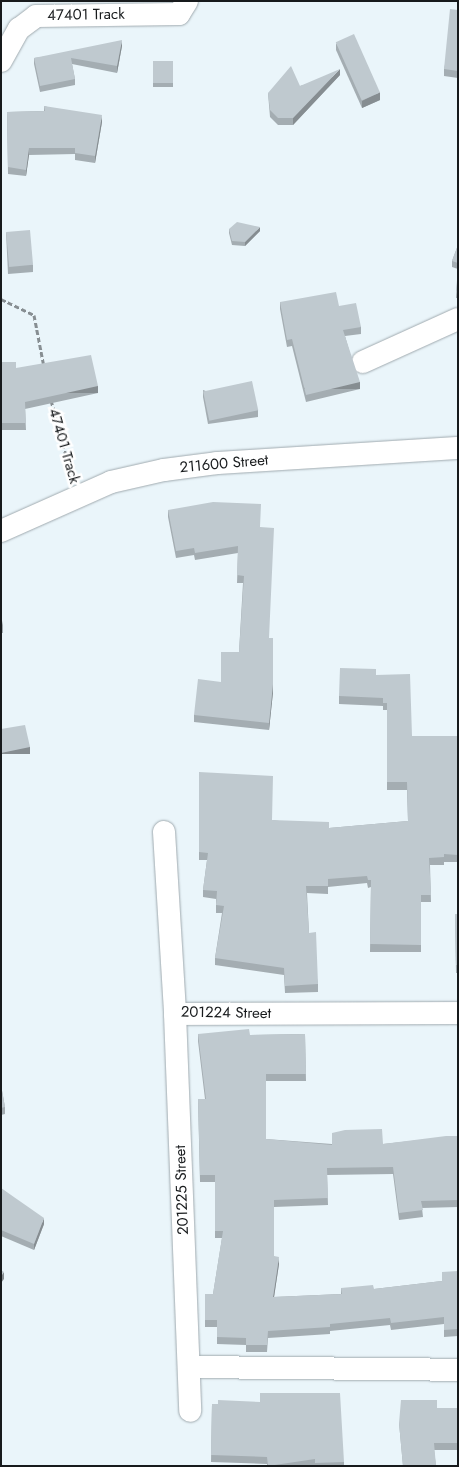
<!DOCTYPE html>
<style>
body{margin:0}
#map{position:relative;width:459px;height:1467px;overflow:hidden;background:#eaf5fa;font-family:Jost,sans-serif}
div>[style]{position:absolute}
.path>*{height:3px;margin-top:-1.5px;transform-origin:0;background:repeating-linear-gradient(90deg,#878e92 0 5px,transparent 0 7.5px)}
.roads{filter:drop-shadow(0 0 1px #a0aaaf) drop-shadow(0 0 1px #a0aaaf)}
.minor>*{height:22px;margin:-11px;padding:0 11px;transform-origin:11px;border-radius:11px;background:#fff}
.wall>*{inset:0;background:#a4adb2;transform-origin:0 0}
.shaded-wall>*{inset:0;background:#868d91;transform-origin:0 0}
.building>*{inset:0;background:#bfc9cf;transform-origin:0 0}
span{translate:-50% -50%;white-space:nowrap;text-align:center;line-height:1.15;-webkit-text-stroke:5px #fff;paint-order:stroke}
.street-label{font-size:15px;color:#171a1c}
.frame{position:absolute;inset:0;border:2px solid #171a1c;pointer-events:none}
</style>
<div id="map">
<div class="path">
<i style="left:1px;top:299px;width:37px;rotate:26deg"></i>
<i style="left:34px;top:315px;width:53px;rotate:79.1deg"></i>
<i style="left:51px;top:400px;width:77px;rotate:74.9deg"></i>
</div>
<div class="roads">
<div class="minor">
<i style="left:1px;top:61px;width:37px;rotate:-61deg"></i>
<i style="left:19px;top:29px;width:21px;rotate:-37deg"></i>
<i style="left:36px;top:16px;width:143px;rotate:-0.8deg"></i>
<i style="left:179px;top:14px;width:15px;rotate:-58deg"></i>
<i style="left:363px;top:362px;width:104px;rotate:-24.4deg"></i>
<i style="left:1px;top:531px;width:120px;rotate:-24deg"></i>
<i style="left:111px;top:482px;width:54px;rotate:-12.8deg"></i>
<i style="left:164px;top:470px;width:53px;rotate:-7.5deg"></i>
<i style="left:217px;top:463px;width:241px;rotate:-3.6deg"></i>
<i style="left:164px;top:832px;width:182px;rotate:86.5deg"></i>
<i style="left:175px;top:1014px;width:397px;rotate:87.8deg"></i>
<i style="left:175px;top:1014px;width:283px;rotate:-0.2deg"></i>
<i style="left:190px;top:1367px;width:268px;rotate:0.6deg"></i>
</div>
</div>
<div class="wall">
<i style="clip-path:polygon(458px 10px,458px 78px,444px 76px,444px 69px)"></i>
<i style="clip-path:polygon(336px 43px,380px 100px,362px 108px,336px 50px)"></i>
<i style="clip-path:polygon(122px 46px,117px 73px,72px 64px,75px 79px,75px 85px,40px 92px,34px 64px,34px 58px)"></i>
<i style="left:153px;top:61px;width:20px;height:26px"></i>
<i style="clip-path:polygon(340px 75px,293px 125px,278px 125px,270px 117px,268px 93px,300px 86px)"></i>
<i style="clip-path:polygon(44px 106px,102px 122px,95px 163px,75px 160px,75px 154px,29px 155px,26px 176px,8px 174px,7px 112px,44px 111px)"></i>
<i style="clip-path:polygon(229px 229px,260px 231px,245px 246px,232px 245px,229px 233px)"></i>
<i style="clip-path:polygon(6px 232px,33px 265px,33px 272px,8px 274px)"></i>
<i style="clip-path:polygon(458px 245px,458px 269px,452px 267px,452px 261px)"></i>
<i style="clip-path:polygon(458px 269px,458px 298px,456px 298px)"></i>
<i style="clip-path:polygon(280px 302px,339px 306px,361px 327px,361px 334px,345px 336px,360px 389px,306px 402px,292px 346px,287px 347px,280px 309px)"></i>
<i style="clip-path:polygon(1px 362px,16px 368px,98px 393px,25px 409px,26px 430px,1px 430px)"></i>
<i style="clip-path:polygon(203px 390px,258px 410px,258px 417px,208px 424px,203px 397px)"></i>
<i style="clip-path:polygon(168px 510px,260px 527px,269px 638px,273px 638px,273px 692px,269px 730px,194px 722px,194px 715px,221px 682px,239px 652px,243px 583px,237px 583px,238px 553px,195px 560px,194px 555px,176px 558px,168px 517px)"></i>
<i style="clip-path:polygon(1px 616px,3px 625px,3px 633px,1px 633px)"></i>
<i style="clip-path:polygon(376px 675px,412px 736px,458px 736px,458px 862px,444px 862px,444px 865px,430px 865px,431px 902px,421px 902px,421px 952px,370px 952px,371px 887px,368px 888px,367px 883px,328px 887px,328px 894px,307px 893px,309px 933px,318px 984px,318px 992px,285px 993px,284px 975px,215px 965px,215px 958px,222px 913px,216px 913px,216px 899px,203px 897px,203px 890px,207px 860px,199px 860px,199px 772px,272px 820px,329px 828px,408px 821px,407px 790px,387px 790px,387px 710px,383px 710px,383px 706px,339px 704px,339px 696px)"></i>
<i style="clip-path:polygon(455px 914px,458px 914px,458px 973px,456px 973px)"></i>
<i style="clip-path:polygon(198px 1034px,250px 1035px,305px 1034px,306px 1081px,266px 1081px,266px 1139px,332px 1144px,383px 1144px,458px 1136px,458px 1207px,422px 1208px,423px 1217px,399px 1220px,393px 1174px,327px 1175px,328px 1205px,274px 1207px,274px 1256px,279px 1264px,274px 1297px,341px 1294px,341px 1288px,374px 1289px,442px 1281px,458px 1271px,458px 1336px,444px 1337px,444px 1324px,391px 1330px,390px 1325px,330px 1331px,330px 1334px,268px 1338px,267px 1352px,246px 1352px,246px 1345px,217px 1344px,217px 1327px,205px 1327px,205px 1294px,213px 1294px,222px 1238px,215px 1238px,215px 1182px,200px 1182px,198px 1099px,205px 1099px,198px 1041px)"></i>
<i style="clip-path:polygon(1px 1085px,5px 1107px,5px 1114px,1px 1115px)"></i>
<i style="clip-path:polygon(1px 1188px,44px 1224px,34px 1250px,1px 1236px)"></i>
<i style="clip-path:polygon(212px 1404px,344px 1462px,344px 1466px,267px 1466px,267px 1464px,211px 1462px)"></i>
<i style="clip-path:polygon(437px 1408px,458px 1408px,458px 1450px,434px 1450px,436px 1466px,403px 1466px,399px 1423px)"></i>
</div>
<div class="shaded-wall">
<i style="clip-path:polygon(122px 40px,122px 46px,117px 73px,117px 66px)"></i>
<i style="clip-path:polygon(340px 69px,340px 75px,293px 125px,293px 118px)"></i>
<i style="clip-path:polygon(380px 92px,380px 100px,362px 108px,362px 101px)"></i>
<i style="clip-path:polygon(102px 115px,102px 122px,95px 163px,95px 156px)"></i>
<i style="clip-path:polygon(29px 148px,29px 155px,26px 176px,26px 170px)"></i>
<i style="clip-path:polygon(260px 227px,260px 231px,245px 246px,245px 242px)"></i>
<i style="left:360px;top:382px;width:7px;height:56px;rotate:90deg"></i>
<i style="left:98px;top:386px;width:7px;height:75px;rotate:90deg"></i>
<i style="clip-path:polygon(273px 684px,273px 692px,269px 730px,269px 723px)"></i>
<i style="left:30px;top:747px;width:7px;height:30px;rotate:90deg"></i>
<i style="clip-path:polygon(44px 1218px,44px 1224px,34px 1250px,34px 1244px)"></i>
<i style="clip-path:polygon(279px 1257px,279px 1264px,273px 1304px,273px 1297px)"></i>
<i style="clip-path:polygon(4px 1272px,4px 1279px,1px 1283px,1px 1276px)"></i>
</div>
<div class="building">
<i style="clip-path:polygon(450px 9px,458px 10px,458px 71px,444px 69px)"></i>
<i style="left:354px;top:34px;width:64px;height:20px;rotate:66deg"></i>
<i style="clip-path:polygon(122px 40px,117px 66px,71px 58px,75px 79px,40px 86px,34px 58px)"></i>
<i style="left:153px;top:61px;width:20px;height:22px"></i>
<i style="clip-path:polygon(291px 66px,300px 86px,340px 69px,293px 118px,278px 118px,270px 110px,268px 93px)"></i>
<i style="clip-path:polygon(44px 106px,102px 115px,95px 156px,75px 153px,75px 148px,29px 148px,26px 170px,8px 167px,7px 112px,45px 111px)"></i>
<i style="clip-path:polygon(237px 222px,260px 227px,245px 242px,232px 241px,229px 229px)"></i>
<i style="left:30px;top:230px;width:35px;height:24px;rotate:85deg"></i>
<i style="clip-path:polygon(458px 245px,458px 263px,452px 261px)"></i>
<i style="clip-path:polygon(458px 269px,458px 291px,456px 291px)"></i>
<i style="clip-path:polygon(336px 292px,339px 306px,356px 303px,361px 327px,343px 330px,360px 382px,306px 395px,292px 339px,287px 340px,280px 302px)"></i>
<i style="clip-path:polygon(91px 355px,98px 386px,25px 402px,26px 423px,1px 423px,1px 362px,16px 362px,16px 368px)"></i>
<i style="left:252px;top:381px;width:30px;height:50px;rotate:78deg"></i>
<i style="clip-path:polygon(213px 502px,261px 504px,260px 527px,274px 528px,269px 638px,273px 638px,273px 684px,269px 723px,194px 715px,198px 679px,221px 682px,221px 652px,239px 652px,244px 576px,237px 575px,238px 546px,195px 553px,194px 548px,176px 551px,168px 510px)"></i>
<i style="clip-path:polygon(340px 668px,376px 669px,376px 675px,410px 674px,412px 736px,458px 736px,458px 855px,444px 854px,444px 857px,429px 858px,431px 895px,421px 895px,421px 945px,370px 944px,371px 880px,368px 880px,367px 876px,328px 879px,328px 886px,306px 886px,309px 933px,316px 932px,318px 984px,285px 986px,284px 968px,215px 958px,224px 906px,216px 905px,217px 891px,203px 890px,208px 853px,199px 852px,199px 772px,273px 776px,272px 820px,329px 822px,329px 828px,408px 821px,407px 782px,387px 782px,387px 703px,383px 703px,383px 698px,339px 696px)"></i>
<i style="clip-path:polygon(25px 725px,30px 747px,1px 753px,1px 729px)"></i>
<i style="clip-path:polygon(455px 914px,458px 914px,458px 965px,456px 965px)"></i>
<i style="clip-path:polygon(249px 1029px,250px 1035px,305px 1034px,306px 1074px,266px 1074px,266px 1139px,332px 1145px,332px 1133px,345px 1130px,382px 1129px,383px 1144px,446px 1136px,458px 1136px,458px 1200px,421px 1201px,423px 1210px,399px 1213px,393px 1167px,327px 1168px,328px 1198px,274px 1200px,274px 1256px,279px 1257px,273px 1297px,342px 1294px,341px 1288px,373px 1285px,374px 1289px,442px 1281px,442px 1272px,458px 1271px,458px 1329px,444px 1330px,444px 1317px,391px 1323px,390px 1318px,330px 1324px,330px 1327px,268px 1331px,267px 1345px,246px 1345px,246px 1338px,217px 1337px,217px 1320px,205px 1320px,205px 1294px,213px 1294px,223px 1231px,215px 1231px,215px 1175px,200px 1175px,198px 1099px,206px 1099px,198px 1034px)"></i>
<i style="clip-path:polygon(1px 1085px,5px 1107px,1px 1108px)"></i>
<i style="clip-path:polygon(1px 1188px,44px 1218px,34px 1244px,1px 1230px)"></i>
<i style="clip-path:polygon(1px 1270px,4px 1272px,1px 1276px)"></i>
<i style="clip-path:polygon(260px 1393px,340px 1393px,344px 1462px,315px 1463px,315px 1459px,268px 1466px,267px 1457px,211px 1455px,212px 1404px,218px 1404px,218px 1400px,260px 1402px)"></i>
<i style="clip-path:polygon(401px 1400px,437px 1400px,437px 1408px,458px 1408px,458px 1443px,434px 1443px,436px 1466px,403px 1466px,399px 1423px)"></i>
</div>
<div class="street-label">
<span style="left:86px;top:15px;rotate:-1deg">47401 Track</span>
<span style="left:64px;top:446px;rotate:74deg">47401 Track</span>
<span style="left:224px;top:464px;rotate:-5deg">211600 Street</span>
<span style="left:226px;top:1013px;rotate:1deg">201224 Street</span>
<span style="left:182px;top:1190px;rotate:-92deg">201225 Street</span>
</div>
<div class="frame"></div>
</div>
